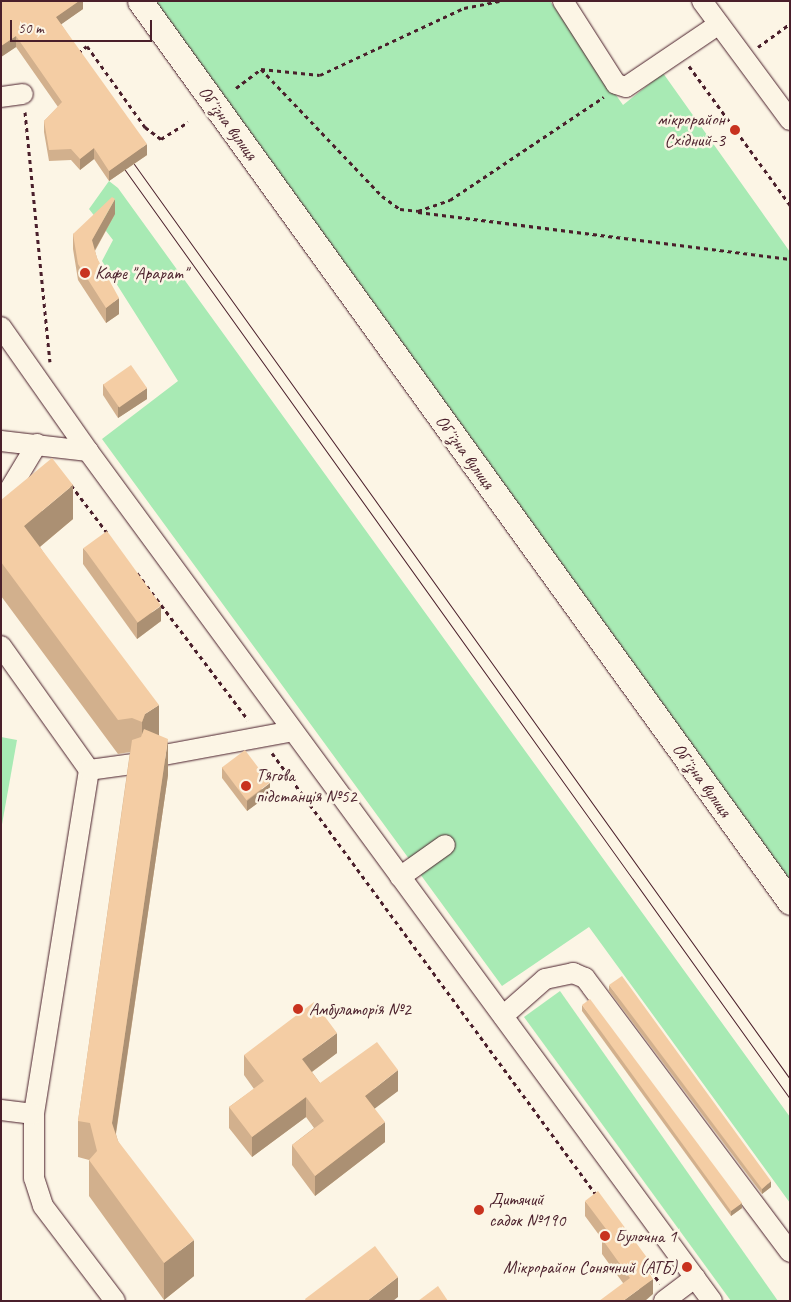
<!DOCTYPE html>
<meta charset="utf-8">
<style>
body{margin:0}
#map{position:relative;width:791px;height:1302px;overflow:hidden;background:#fcf5e5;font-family:Caveat,sans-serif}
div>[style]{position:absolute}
.green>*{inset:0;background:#a8eab4}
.path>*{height:3px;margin-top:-1.5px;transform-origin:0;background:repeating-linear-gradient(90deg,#4a1f2b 0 4px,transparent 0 8px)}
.roads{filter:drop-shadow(0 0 1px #4a1f2b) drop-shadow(0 0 1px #4a1f2b)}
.minor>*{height:20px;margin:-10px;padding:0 10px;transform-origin:10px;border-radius:10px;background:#fcf5e5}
.major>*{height:25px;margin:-12.5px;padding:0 12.5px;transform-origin:12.5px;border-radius:12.5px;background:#fcf5e5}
.tram>*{height:1px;margin:-0.5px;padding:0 0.5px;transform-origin:0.5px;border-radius:0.5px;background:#4a1f2b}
.wall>*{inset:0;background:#d2b08d}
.shaded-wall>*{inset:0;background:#ab9073}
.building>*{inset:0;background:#f4cda4;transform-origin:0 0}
.dots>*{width:14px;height:14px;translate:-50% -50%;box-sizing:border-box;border:2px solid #fcf5e5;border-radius:50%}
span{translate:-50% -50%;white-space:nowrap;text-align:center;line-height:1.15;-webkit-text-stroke:5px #fcf5e5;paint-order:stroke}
.poi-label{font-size:18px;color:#4a1f2b}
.right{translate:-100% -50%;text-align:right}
.left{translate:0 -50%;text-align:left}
.street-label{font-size:18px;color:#4a1f2b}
.frame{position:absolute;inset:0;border:2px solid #4a1f2b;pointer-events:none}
.scale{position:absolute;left:10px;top:20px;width:142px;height:22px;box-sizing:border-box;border:2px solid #4a1f2b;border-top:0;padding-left:6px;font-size:15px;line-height:18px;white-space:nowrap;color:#4a1f2b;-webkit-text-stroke:4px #fcf5e5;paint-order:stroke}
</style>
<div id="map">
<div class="green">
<i style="clip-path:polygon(140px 1px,550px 1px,623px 105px,663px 73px,790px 252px,790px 902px)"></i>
<i style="clip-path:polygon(109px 181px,118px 188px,790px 1117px,790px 1203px,589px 927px,502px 986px,102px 439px,178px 381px,102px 261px,113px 240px,89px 209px)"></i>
<i style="clip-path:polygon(1px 737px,17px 740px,1px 830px)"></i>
<i style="clip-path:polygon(560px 991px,778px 1301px,731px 1301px,524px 1017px)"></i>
</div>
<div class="path">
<i style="left:758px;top:47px;width:39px;rotate:-36deg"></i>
<i style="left:78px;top:53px;width:11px;rotate:-38deg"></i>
<i style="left:87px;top:46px;width:100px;rotate:54.4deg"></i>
<i style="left:145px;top:127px;width:20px;rotate:37deg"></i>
<i style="left:161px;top:139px;width:32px;rotate:-32deg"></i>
<i style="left:689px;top:66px;width:172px;rotate:54deg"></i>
<i style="left:261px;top:69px;width:175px;rotate:46.4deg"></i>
<i style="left:382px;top:196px;width:22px;rotate:36deg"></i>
<i style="left:400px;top:209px;width:18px;rotate:6deg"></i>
<i style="left:418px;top:211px;width:34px;rotate:-19deg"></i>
<i style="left:450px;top:200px;width:185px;rotate:-33.8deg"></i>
<i style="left:236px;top:88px;width:31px;rotate:-37deg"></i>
<i style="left:261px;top:69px;width:59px;rotate:5.8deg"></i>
<i style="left:320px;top:75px;width:159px;rotate:-25deg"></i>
<i style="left:464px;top:8px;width:36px;rotate:-11deg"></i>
<i style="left:25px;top:112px;width:251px;rotate:84.3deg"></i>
<i style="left:418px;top:212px;width:375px;rotate:7.2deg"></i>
<i style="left:71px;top:485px;width:61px;rotate:52.9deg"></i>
<i style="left:137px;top:573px;width:184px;rotate:52.9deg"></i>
<i style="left:272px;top:753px;width:549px;rotate:53.73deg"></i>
<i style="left:646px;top:1264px;width:24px;rotate:54deg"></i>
</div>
<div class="roads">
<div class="minor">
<i style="left:563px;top:1px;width:98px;rotate:57.4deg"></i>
<i style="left:616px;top:84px;width:10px;rotate:17deg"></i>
<i style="left:626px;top:87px;width:112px;rotate:-34.1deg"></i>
<i style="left:702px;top:1px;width:148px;rotate:53.5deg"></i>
<i style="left:1px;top:97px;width:22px;rotate:-8deg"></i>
<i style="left:1px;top:327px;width:151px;rotate:54.9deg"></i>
<i style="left:88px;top:451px;width:1054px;rotate:53.72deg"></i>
<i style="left:1px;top:441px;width:88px;rotate:6.6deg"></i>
<i style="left:1px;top:504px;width:70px;rotate:-59deg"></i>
<i style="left:1px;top:646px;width:152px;rotate:54.6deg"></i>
<i style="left:89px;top:770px;width:348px;rotate:99.1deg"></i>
<i style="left:34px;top:1114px;width:64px;rotate:90deg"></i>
<i style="left:34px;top:1178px;width:29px;rotate:72deg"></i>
<i style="left:43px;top:1206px;width:119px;rotate:52.8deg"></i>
<i style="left:153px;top:757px;width:142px;rotate:-10.5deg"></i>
<i style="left:89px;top:770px;width:44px;rotate:-7.8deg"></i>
<i style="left:400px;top:877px;width:55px;rotate:-35.4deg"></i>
<i style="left:503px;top:1016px;width:56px;rotate:-41.4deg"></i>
<i style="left:545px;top:979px;width:29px;rotate:-12deg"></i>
<i style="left:573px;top:973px;width:13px;rotate:23deg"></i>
<i style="left:585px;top:978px;width:342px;rotate:53.2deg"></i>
<i style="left:1px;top:1110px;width:33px;rotate:7deg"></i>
<i style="left:664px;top:1301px;width:39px;rotate:-37deg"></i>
</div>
<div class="major">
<i style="left:140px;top:1px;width:1111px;rotate:54.19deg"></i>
</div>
</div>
<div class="tram">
<i style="left:134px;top:164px;width:1126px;rotate:54.36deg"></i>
<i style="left:125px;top:170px;width:1142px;rotate:54.4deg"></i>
</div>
<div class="wall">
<i style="clip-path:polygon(1px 1px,83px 1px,83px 9px,61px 24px,147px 155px,109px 181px,94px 159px,80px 170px,71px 160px,49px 161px,44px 132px,44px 121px,58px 107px,16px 47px,1px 57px)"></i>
<i style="clip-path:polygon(115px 214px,95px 251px,97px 258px,119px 314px,106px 323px,78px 280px,73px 249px,73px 234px)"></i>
<i style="clip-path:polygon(103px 384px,147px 399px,118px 418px,103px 395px)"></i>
<i style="clip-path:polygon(1px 500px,73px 519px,40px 547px,159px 735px,168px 775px,116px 1134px,118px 1141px,194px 1276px,164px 1300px,89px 1196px,89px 1160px,78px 1157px,78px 1121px,130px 752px,118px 754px,1px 596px)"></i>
<i style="clip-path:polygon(83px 548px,161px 621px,137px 639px,83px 564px)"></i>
<i style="clip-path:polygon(222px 767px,270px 794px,247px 811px,222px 778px)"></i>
<i style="clip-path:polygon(609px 985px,771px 1187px,762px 1194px,609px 991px)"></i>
<i style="clip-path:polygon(582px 1005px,742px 1208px,731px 1216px,582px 1011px)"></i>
<i style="clip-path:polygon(337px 1053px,312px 1072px,320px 1083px,398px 1091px,374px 1108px,385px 1142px,315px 1196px,292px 1165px,292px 1145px,314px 1128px,306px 1117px,252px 1157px,229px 1128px,229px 1107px,254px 1089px,244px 1075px,244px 1055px)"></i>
<i style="clip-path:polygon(585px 1201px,648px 1271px,653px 1294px,623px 1283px,602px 1254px,602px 1239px,585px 1216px)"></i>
</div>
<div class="shaded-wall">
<i style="clip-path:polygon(79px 1px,83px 1px,83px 9px,56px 28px,56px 17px)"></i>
<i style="clip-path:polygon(16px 36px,16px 47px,1px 57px,1px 46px)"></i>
<i style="clip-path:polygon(147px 144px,147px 155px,109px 181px,109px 171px)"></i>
<i style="clip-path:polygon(94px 148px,94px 159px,80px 170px,80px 159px)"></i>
<i style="clip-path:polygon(115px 199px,115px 214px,92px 255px,92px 240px)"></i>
<i style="clip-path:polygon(119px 298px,119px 314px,106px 323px,106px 308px)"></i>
<i style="clip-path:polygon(147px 388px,147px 399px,118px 418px,118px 407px)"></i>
<i style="clip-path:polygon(73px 485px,73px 519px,24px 560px,24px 526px)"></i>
<i style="clip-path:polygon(161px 606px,161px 621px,137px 639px,137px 623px)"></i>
<i style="clip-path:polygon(159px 705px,159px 739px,142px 756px,142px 722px,145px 714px)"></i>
<i style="clip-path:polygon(168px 739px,168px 775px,112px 1159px,112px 1123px)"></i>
<i style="clip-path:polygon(270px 783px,270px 794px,247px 811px,247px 801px)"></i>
<i style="clip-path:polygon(337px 1033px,337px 1053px,302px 1079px,302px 1059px)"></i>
<i style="clip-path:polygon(398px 1070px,398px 1091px,365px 1116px,365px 1096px)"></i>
<i style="clip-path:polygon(306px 1097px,306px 1117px,252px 1157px,252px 1137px)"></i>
<i style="clip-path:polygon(385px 1122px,385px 1142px,315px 1196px,315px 1176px)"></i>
<i style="clip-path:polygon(771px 1181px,771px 1187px,762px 1194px,762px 1189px)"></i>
<i style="clip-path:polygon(742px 1203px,742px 1208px,731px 1216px,731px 1211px)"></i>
<i style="clip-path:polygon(194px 1240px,194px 1276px,164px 1300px,164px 1263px)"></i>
<i style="clip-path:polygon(648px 1259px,648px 1274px,642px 1263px)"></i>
<i style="clip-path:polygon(398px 1277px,398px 1297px,393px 1301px,367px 1301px)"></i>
<i style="clip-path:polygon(653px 1279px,653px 1294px,645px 1301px,623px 1301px)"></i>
</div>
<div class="building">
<i style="clip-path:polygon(1px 1px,79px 1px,56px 17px,147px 144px,109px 171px,94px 148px,80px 159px,71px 149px,49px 150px,44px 121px,62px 102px,16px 36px,1px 46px)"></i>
<i style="clip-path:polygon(112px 197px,115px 199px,92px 240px,97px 258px,119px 298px,106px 308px,78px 264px,73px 234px)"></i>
<i style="left:131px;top:365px;width:28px;height:34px;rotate:55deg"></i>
<i style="clip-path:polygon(52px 458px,73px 485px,24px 526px,159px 705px,145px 714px,142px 722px,132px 718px,118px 720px,1px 562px,1px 500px)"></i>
<i style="left:107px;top:531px;width:92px;height:29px;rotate:54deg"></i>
<i style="clip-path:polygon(144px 729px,168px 739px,112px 1123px,118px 1141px,194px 1240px,164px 1263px,89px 1160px,97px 1151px,90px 1123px,78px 1121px,132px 740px,141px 737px)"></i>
<i style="left:245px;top:750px;width:41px;height:29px;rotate:53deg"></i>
<i style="clip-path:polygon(622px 976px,771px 1181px,762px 1189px,609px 985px)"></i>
<i style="clip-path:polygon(590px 999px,742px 1203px,731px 1211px,582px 1005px)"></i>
<i style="clip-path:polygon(314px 1002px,337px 1033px,302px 1059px,320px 1083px,377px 1042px,398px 1070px,365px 1096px,385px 1122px,315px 1176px,292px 1145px,324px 1121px,306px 1097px,252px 1137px,229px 1107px,264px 1081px,244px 1055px)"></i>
<i style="clip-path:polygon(598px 1191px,648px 1259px,642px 1263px,653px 1279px,623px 1301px,599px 1301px,630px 1278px,602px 1239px,609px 1233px,585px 1201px)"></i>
<i style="clip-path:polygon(375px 1246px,398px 1277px,367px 1301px,306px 1301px,305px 1299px)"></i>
<i style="clip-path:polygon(438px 1286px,448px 1301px,418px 1301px)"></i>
</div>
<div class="dots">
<i style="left:735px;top:130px;background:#c8321e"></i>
<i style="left:85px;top:273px;background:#c8321e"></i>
<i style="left:246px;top:786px;background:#c8321e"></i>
<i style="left:298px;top:1009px;background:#c8321e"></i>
<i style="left:479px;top:1210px;background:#c8321e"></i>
<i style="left:605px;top:1236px;background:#c8321e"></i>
<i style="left:687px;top:1267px;background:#c8321e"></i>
</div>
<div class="poi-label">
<span class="right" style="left:725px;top:130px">мікрорайон<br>Східний-3</span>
<span class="left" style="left:95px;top:273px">Кафе "Арарат"</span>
<span class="left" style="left:256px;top:786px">Тягова<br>підстанція №52</span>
<span class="left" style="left:309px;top:1009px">Амбулаторія №2</span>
<span class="left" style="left:489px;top:1210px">Дитячий<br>садок №190</span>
<span class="left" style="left:615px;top:1236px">Булочна 1</span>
<span class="right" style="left:677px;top:1267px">Мікрорайон Сонячний (АТБ)</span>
</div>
<div class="street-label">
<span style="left:228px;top:123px;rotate:54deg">Обʼїзна вулиця</span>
<span style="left:465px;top:452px;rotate:54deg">Обʼїзна вулиця</span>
<span style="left:702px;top:780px;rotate:54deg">Обʼїзна вулиця</span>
</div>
<div class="frame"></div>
<div class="scale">50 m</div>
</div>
